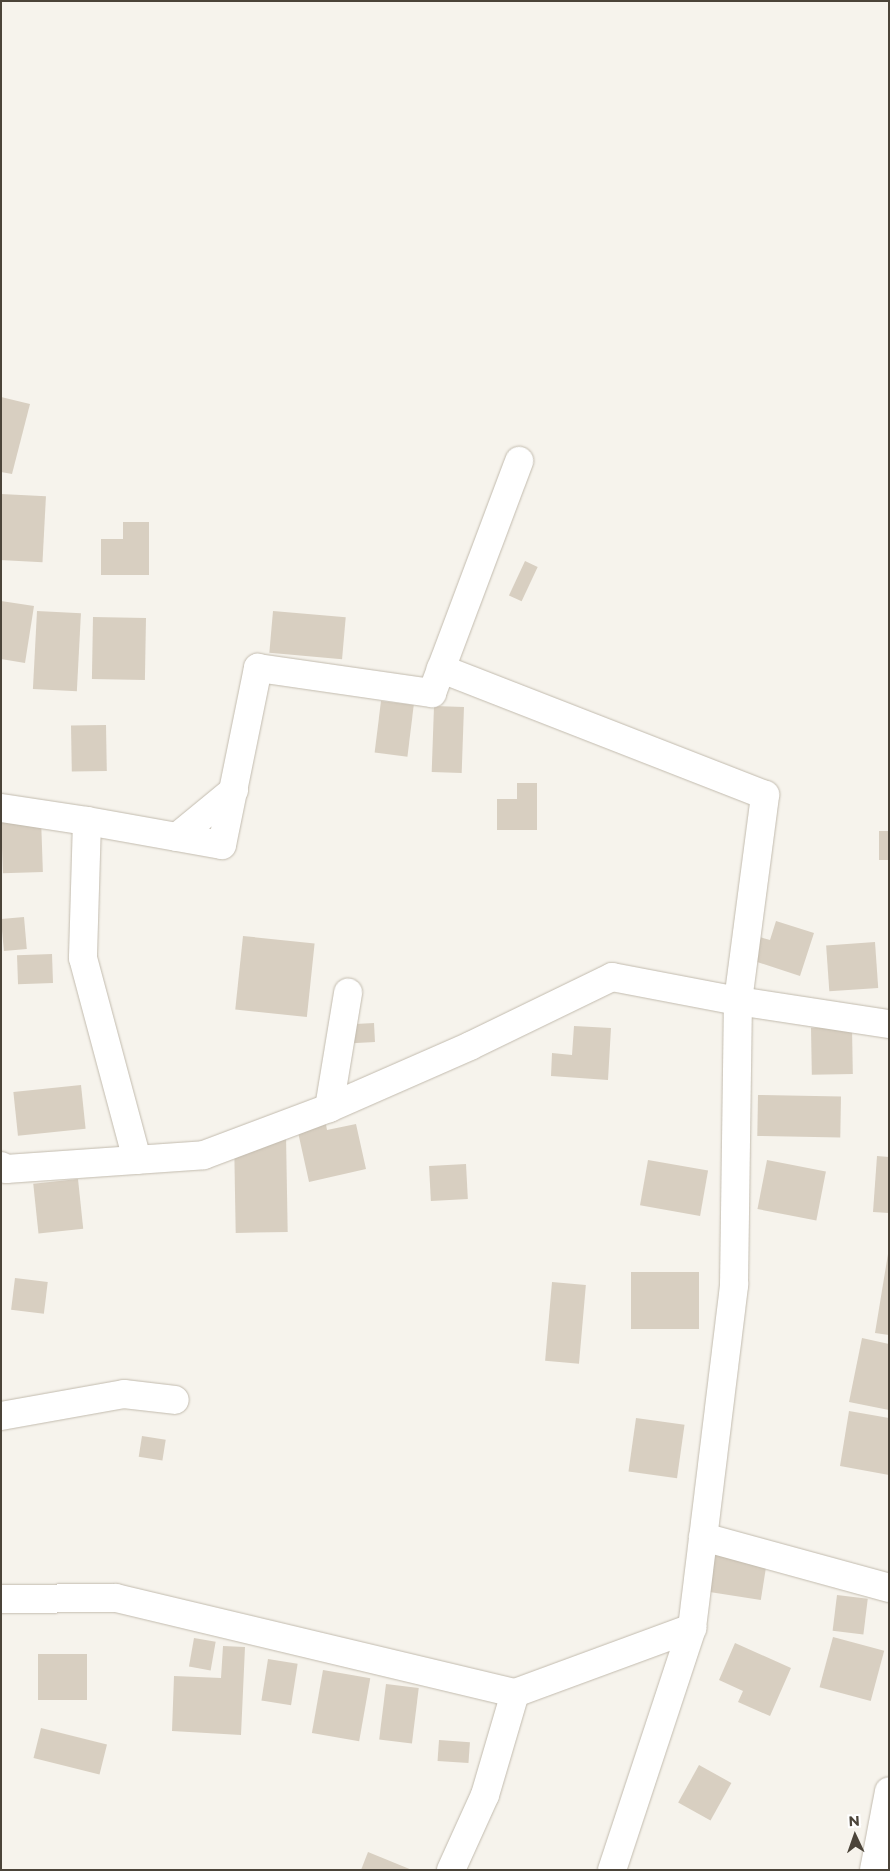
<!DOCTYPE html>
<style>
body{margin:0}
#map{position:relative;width:890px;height:1871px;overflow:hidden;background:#f6f3ec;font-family:Montserrat,sans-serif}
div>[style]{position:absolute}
.building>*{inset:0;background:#d8cfc1;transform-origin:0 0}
.roads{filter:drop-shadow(0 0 1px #c2bbae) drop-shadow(0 0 1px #c2bbae)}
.minor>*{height:28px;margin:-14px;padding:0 14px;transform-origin:14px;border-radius:14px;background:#fff}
span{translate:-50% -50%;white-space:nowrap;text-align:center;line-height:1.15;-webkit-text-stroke:4.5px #fff;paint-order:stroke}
.frame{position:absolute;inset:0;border:2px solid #4b4439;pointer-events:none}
.north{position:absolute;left:830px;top:1811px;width:50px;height:50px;-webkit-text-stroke:4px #fff;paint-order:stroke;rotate:357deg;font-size:14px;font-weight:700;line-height:20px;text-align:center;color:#4b4439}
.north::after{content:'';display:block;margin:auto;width:18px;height:22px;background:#4b4439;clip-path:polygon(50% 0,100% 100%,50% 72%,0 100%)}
</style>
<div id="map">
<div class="building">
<i style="clip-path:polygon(1px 397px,30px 404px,12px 474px,1px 472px)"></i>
<i style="left:1px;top:494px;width:45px;height:66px;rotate:3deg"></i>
<i style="clip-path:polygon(123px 522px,149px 522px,149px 575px,101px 575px,101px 539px,123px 539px)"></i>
<i style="left:525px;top:561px;width:14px;height:38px;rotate:25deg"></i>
<i style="clip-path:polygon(1px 601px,34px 606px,25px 663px,1px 659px)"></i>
<i style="left:37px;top:611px;width:44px;height:78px;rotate:3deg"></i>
<i style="left:273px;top:611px;width:73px;height:42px;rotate:5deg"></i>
<i style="left:93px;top:617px;width:53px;height:62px;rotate:1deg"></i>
<i style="left:381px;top:701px;width:33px;height:52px;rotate:7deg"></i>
<i style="left:434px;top:706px;width:30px;height:66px;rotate:2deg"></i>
<i style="left:106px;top:725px;width:46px;height:35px;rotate:89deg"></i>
<i style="clip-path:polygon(517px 783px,537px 783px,537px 830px,497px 830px,497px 799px,517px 799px)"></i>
<i style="left:41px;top:818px;width:54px;height:40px;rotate:88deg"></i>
<i style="left:889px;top:831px;width:29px;height:10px;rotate:90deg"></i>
<i style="left:24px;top:917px;width:32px;height:23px;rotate:85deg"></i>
<i style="clip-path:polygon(776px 921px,814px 933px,800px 976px,742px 957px,749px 934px,770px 940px)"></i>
<i style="left:243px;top:936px;width:72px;height:74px;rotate:6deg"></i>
<i style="left:875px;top:942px;width:46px;height:49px;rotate:86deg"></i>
<i style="left:52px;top:954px;width:29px;height:35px;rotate:88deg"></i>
<i style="left:374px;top:1023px;width:19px;height:28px;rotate:87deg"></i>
<i style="clip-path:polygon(574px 1026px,611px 1028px,608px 1080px,551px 1076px,552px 1053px,572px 1055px)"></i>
<i style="left:852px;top:1027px;width:47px;height:41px;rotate:89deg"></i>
<i style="left:81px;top:1085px;width:44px;height:68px;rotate:84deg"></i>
<i style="left:758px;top:1095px;width:83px;height:41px;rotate:1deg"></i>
<i style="clip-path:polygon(323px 1108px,327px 1130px,356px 1124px,366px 1169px,309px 1182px,294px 1114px)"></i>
<i style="left:286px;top:1135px;width:97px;height:52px;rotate:89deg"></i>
<i style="clip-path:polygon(877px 1156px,889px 1157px,889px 1213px,873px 1212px)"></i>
<i style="left:648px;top:1160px;width:61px;height:46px;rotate:10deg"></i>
<i style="left:767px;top:1160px;width:60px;height:50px;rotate:11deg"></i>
<i style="left:466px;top:1164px;width:35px;height:37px;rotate:87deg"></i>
<i style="left:78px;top:1179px;width:50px;height:45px;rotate:84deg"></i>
<i style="clip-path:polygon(888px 1254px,889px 1254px,889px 1335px,875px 1333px)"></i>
<i style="left:699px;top:1272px;width:57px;height:68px;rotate:90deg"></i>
<i style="left:15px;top:1278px;width:33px;height:32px;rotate:7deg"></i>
<i style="left:552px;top:1282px;width:34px;height:79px;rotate:5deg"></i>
<i style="clip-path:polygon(862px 1338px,889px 1344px,889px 1410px,849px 1402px)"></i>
<i style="clip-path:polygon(849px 1411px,889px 1418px,889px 1475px,840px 1466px)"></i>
<i style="left:636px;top:1418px;width:49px;height:54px;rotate:8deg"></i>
<i style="left:142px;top:1436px;width:24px;height:21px;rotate:9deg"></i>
<i style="left:701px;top:1543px;width:68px;height:47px;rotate:9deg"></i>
<i style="left:837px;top:1595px;width:31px;height:36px;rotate:7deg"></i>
<i style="left:833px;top:1637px;width:53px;height:52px;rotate:15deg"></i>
<i style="left:194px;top:1638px;width:22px;height:29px;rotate:10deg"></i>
<i style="clip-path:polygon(735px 1643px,791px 1668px,770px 1716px,738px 1702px,743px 1691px,719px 1680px)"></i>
<i style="clip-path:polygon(223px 1646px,245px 1647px,241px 1735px,172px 1731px,174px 1676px,221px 1678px)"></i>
<i style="left:38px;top:1654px;width:49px;height:46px"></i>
<i style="left:268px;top:1659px;width:30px;height:42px;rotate:9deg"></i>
<i style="left:323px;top:1670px;width:48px;height:64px;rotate:10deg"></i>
<i style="left:386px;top:1684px;width:33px;height:56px;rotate:7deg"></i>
<i style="left:41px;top:1728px;width:68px;height:31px;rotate:14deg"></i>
<i style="left:439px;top:1740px;width:31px;height:21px;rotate:4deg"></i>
<i style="left:699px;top:1765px;width:37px;height:43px;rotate:29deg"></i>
<i style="clip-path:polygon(368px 1852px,412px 1870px,361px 1870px)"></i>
</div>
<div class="roads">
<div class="minor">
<i style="left:1px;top:808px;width:87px;rotate:8.6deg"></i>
<i style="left:87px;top:821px;width:137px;rotate:91.7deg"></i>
<i style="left:83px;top:958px;width:209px;rotate:75deg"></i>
<i style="left:87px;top:821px;width:137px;rotate:10.1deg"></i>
<i style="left:222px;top:845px;width:181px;rotate:-78.5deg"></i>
<i style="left:258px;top:668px;width:176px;rotate:8.2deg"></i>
<i style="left:432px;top:693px;width:248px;rotate:-69.4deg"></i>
<i style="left:177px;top:837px;width:74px;rotate:-39.5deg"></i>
<i style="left:329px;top:1108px;width:154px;rotate:-23.7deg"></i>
<i style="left:470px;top:1046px;width:158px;rotate:-25.9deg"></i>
<i style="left:612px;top:977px;width:128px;rotate:10.8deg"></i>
<i style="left:738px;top:1001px;width:208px;rotate:-82.5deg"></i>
<i style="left:765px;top:795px;width:348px;rotate:-158.7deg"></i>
<i style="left:1px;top:1166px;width:6px;rotate:31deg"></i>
<i style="left:6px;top:1169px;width:198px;rotate:-4deg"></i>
<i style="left:204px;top:1155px;width:134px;rotate:-20.6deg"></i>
<i style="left:329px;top:1108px;width:117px;rotate:-80.6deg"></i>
<i style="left:1px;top:1416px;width:125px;rotate:-10.1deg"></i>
<i style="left:124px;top:1394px;width:51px;rotate:6.7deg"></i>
<i style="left:703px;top:1537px;width:193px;rotate:15.3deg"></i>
<i style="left:1px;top:1599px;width:115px;rotate:-0.5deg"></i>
<i style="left:116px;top:1598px;width:410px;rotate:13.4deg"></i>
<i style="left:451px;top:1870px;width:82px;rotate:-65.6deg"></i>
<i style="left:485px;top:1795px;width:106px;rotate:-73.6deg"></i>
<i style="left:515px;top:1693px;width:189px;rotate:-20.2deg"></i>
<i style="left:692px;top:1628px;width:346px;rotate:-83deg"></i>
<i style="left:734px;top:1285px;width:284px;rotate:-89.2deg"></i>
<i style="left:738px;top:1001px;width:153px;rotate:8.7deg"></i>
<i style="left:612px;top:1870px;width:255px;rotate:-71.7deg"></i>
<i style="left:874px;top:1870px;width:80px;rotate:-79.2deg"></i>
</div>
</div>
<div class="frame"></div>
<div class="north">N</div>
</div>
